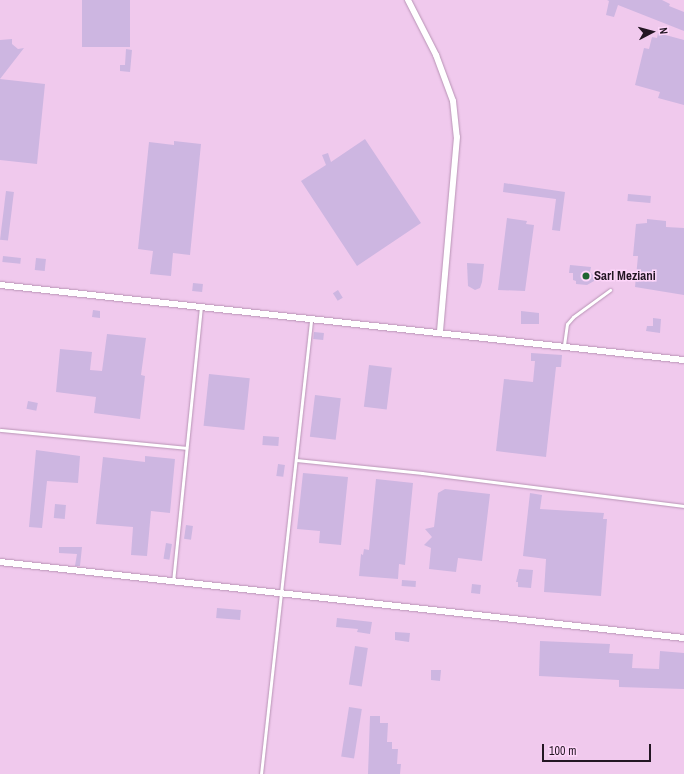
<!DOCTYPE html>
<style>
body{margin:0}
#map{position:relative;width:684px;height:774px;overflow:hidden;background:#f0c9ed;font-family:"Archivo Narrow",sans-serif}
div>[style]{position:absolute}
.building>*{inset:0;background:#cdb6e1;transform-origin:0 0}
.roads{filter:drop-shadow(0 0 1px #b893b5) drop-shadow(0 0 1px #b893b5)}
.lane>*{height:3px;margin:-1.5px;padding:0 1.5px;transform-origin:1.5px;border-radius:1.5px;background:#fff}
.street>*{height:6px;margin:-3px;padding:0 3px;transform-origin:3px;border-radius:3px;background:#fff}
.dots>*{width:11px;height:11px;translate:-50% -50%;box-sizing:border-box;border:2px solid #fed6fa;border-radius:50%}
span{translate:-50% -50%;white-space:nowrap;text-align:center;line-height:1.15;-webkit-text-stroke:3px #fed6fa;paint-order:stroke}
.poi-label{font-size:13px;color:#231623;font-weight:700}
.left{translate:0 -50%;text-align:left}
.north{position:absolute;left:632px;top:12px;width:40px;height:40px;-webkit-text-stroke:3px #fed6fa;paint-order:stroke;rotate:84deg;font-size:11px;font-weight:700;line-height:16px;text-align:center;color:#231623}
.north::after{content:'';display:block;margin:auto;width:14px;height:18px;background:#231623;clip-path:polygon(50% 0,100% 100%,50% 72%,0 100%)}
.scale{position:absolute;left:542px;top:744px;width:109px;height:18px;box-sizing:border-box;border:2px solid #231623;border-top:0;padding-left:5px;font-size:12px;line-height:14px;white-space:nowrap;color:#231623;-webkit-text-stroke:3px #fed6fa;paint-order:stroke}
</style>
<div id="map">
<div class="building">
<i style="left:82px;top:0;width:48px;height:47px"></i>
<i style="clip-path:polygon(607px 0,662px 0,670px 4px,669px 6px,684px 12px,684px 31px,618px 5px,614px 17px,606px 15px,609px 1px)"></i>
<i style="clip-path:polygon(658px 33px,684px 40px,684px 105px,658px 98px,660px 92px,635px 85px,644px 48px,649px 49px,652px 37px,657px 38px)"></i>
<i style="clip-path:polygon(12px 39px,12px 44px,18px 49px,24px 48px,0 79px,0 40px)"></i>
<i style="clip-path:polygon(126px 49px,132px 50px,130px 72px,120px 71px,120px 65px,125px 65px)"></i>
<i style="clip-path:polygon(0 79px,45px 84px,37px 164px,0 160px)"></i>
<i style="clip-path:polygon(365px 139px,421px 223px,357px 266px,301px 181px,326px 165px,322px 155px,328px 153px,331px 162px)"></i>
<i style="clip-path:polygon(174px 141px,201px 144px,190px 255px,173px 253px,171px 276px,150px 274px,153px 251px,138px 249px,149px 142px,174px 145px)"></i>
<i style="clip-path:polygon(504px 183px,565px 192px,560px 231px,552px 230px,556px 199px,503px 192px)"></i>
<i style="left:6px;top:191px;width:8px;height:49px;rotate:7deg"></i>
<i style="left:628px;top:194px;width:23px;height:7px;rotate:5deg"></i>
<i style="clip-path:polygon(507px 218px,527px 221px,526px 224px,534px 225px,525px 291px,498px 290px)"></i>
<i style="clip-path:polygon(647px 219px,666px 221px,666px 227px,684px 228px,684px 295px,635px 287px,638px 256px,633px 256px,636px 224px,647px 223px)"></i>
<i style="left:3px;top:256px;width:18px;height:6px;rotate:6deg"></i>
<i style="left:36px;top:258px;width:10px;height:12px;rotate:6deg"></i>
<i style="clip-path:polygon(467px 263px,484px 264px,482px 282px,480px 288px,475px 290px,468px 286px)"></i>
<i style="clip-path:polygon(570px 265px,591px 267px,590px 272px,595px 277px,594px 281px,587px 285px,576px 284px,576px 281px,573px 280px,573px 273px,569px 273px)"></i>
<i style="left:193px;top:283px;width:10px;height:8px;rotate:6deg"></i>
<i style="left:338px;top:290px;width:9px;height:6px;rotate:58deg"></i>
<i style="clip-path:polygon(93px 310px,100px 311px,100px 318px,92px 317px)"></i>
<i style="clip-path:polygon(521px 311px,539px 313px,539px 324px,521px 324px)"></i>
<i style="clip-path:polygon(653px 318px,661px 319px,660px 333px,646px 331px,647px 326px,653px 326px)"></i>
<i style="left:314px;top:332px;width:10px;height:7px;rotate:6deg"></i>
<i style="clip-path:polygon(107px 334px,146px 338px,141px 375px,145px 376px,140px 419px,94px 413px,96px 397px,56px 392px,60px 349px,92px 352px,90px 370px,102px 371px)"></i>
<i style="clip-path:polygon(531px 353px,562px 355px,561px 367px,556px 367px,546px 457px,496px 451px,504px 379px,533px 382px,535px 361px,531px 361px)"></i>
<i style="left:369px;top:365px;width:23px;height:42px;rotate:7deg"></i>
<i style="left:209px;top:374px;width:41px;height:52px;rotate:6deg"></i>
<i style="left:315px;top:395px;width:26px;height:42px;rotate:7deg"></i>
<i style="left:28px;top:401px;width:10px;height:8px;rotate:11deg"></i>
<i style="left:263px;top:436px;width:16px;height:9px;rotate:4deg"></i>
<i style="clip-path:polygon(36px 450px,80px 456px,78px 483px,47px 481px,42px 528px,29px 527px)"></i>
<i style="clip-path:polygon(145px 456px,175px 459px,170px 513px,151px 511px,147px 556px,131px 555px,133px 527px,96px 524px,103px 457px,145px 462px)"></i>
<i style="left:278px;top:464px;width:7px;height:12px;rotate:8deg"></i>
<i style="clip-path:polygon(303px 473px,348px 477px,341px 545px,319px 543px,320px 531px,297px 529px)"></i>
<i style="clip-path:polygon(376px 479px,413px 483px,405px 565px,399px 564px,398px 579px,359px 576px,361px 554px,363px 555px,364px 549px,369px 550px)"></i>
<i style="clip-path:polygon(445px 489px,490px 494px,482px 561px,458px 558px,456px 572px,429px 569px,431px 548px,424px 545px,432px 537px,425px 529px,434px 527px,438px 493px)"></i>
<i style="clip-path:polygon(530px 493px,542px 495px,540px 509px,604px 513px,603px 519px,607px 519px,601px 596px,544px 592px,546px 559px,523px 556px)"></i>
<i style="left:55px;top:504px;width:11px;height:14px;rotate:5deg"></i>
<i style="left:186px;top:525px;width:7px;height:14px;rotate:8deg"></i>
<i style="left:166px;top:543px;width:6px;height:16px;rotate:9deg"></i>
<i style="clip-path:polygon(59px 547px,82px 547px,80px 566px,75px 566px,77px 554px,59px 553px)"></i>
<i style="clip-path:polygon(519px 569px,533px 570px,531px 588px,518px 587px,518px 582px,516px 582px)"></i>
<i style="left:402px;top:580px;width:14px;height:6px;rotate:4deg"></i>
<i style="left:472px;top:584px;width:9px;height:9px;rotate:6deg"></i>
<i style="left:217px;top:608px;width:24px;height:10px;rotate:5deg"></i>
<i style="clip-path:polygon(337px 618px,372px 622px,370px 634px,357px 632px,358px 629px,336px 627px)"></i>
<i style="clip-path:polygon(395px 632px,410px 633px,409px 642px,395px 640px)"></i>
<i style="clip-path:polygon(540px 641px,610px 644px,609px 653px,633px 654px,632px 668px,659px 669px,660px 651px,684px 653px,684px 689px,619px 687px,619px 680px,539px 676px)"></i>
<i style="left:355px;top:646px;width:13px;height:39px;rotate:9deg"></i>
<i style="clip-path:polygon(431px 670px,441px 670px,440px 681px,431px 680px)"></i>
<i style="left:349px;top:707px;width:13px;height:50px;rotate:9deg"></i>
<i style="clip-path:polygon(370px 716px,380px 716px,380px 723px,388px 723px,387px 742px,392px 742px,392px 749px,398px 749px,397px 764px,401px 764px,400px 774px,368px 774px)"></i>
</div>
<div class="roads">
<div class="lane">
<i style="left:564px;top:345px;width:21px;rotate:-82deg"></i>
<i style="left:567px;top:324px;width:9px;rotate:-49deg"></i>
<i style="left:573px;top:317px;width:46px;rotate:-36.1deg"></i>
<i style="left:0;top:430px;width:187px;rotate:5.5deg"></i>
<i style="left:296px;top:460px;width:127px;rotate:5.9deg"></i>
<i style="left:422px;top:473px;width:264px;rotate:7.2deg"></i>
<i style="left:173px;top:582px;width:276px;rotate:-84.2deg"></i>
<i style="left:261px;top:774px;width:458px;rotate:-83.7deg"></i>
</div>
<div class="street">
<i style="left:408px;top:0;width:62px;rotate:63deg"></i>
<i style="left:436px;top:55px;width:49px;rotate:69.7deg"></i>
<i style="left:453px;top:101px;width:36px;rotate:84deg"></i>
<i style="left:457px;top:137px;width:196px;rotate:95deg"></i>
<i style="left:0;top:285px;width:688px;rotate:6.26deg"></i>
<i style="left:0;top:562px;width:688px;rotate:6.34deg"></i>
</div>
</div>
<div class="dots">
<i style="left:586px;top:276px;background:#1f6531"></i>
</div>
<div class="poi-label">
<span class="left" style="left:594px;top:276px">Sarl Meziani</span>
</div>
<div class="north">N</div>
<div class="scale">100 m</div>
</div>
